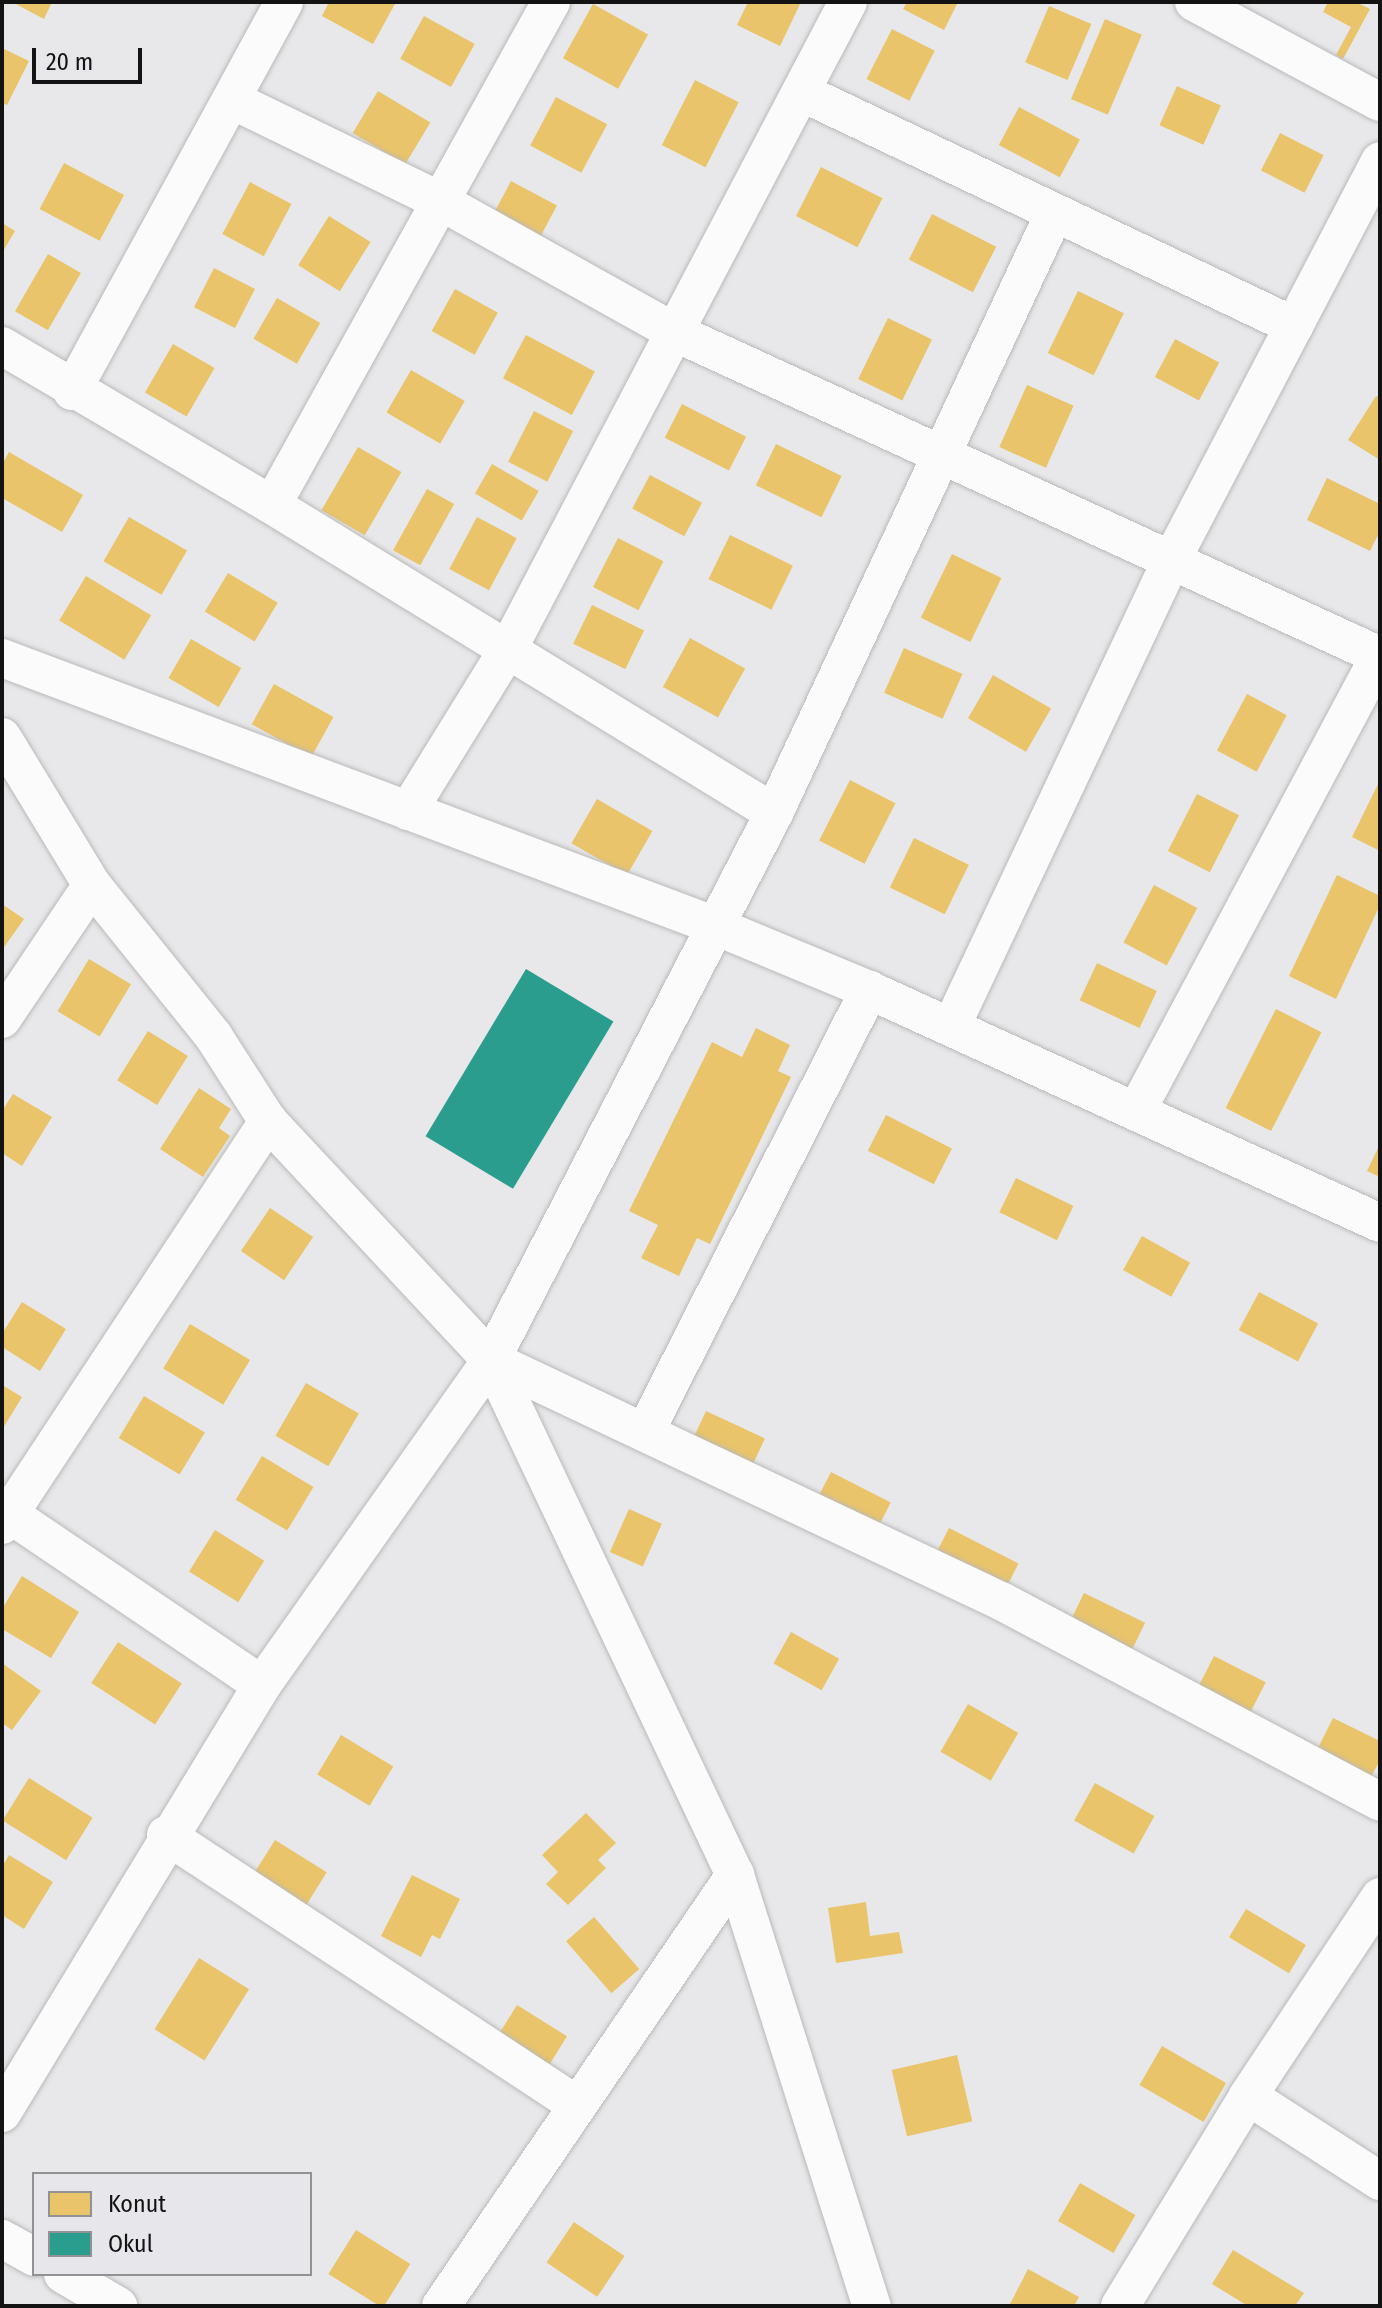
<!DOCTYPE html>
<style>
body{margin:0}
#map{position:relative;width:1382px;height:2308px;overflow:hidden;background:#e8e7e9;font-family:"Fira Sans Condensed",sans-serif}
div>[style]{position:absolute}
.homes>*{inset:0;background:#e9c46a;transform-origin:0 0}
.schools>*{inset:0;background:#2a9d8f;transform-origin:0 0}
.roads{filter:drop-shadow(0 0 2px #bab9bb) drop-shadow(0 0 2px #bab9bb)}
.minor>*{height:38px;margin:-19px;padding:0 19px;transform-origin:19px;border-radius:19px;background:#fcfbfc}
span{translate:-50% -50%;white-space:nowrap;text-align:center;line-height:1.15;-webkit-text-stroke:8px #e7e6ea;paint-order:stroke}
.frame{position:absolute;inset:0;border:4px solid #131314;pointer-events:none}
.legend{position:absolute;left:32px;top:2172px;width:280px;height:104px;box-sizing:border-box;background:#e7e6ea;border:2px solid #929294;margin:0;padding:10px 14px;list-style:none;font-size:24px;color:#131314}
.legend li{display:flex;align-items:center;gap:16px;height:40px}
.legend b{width:40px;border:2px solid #929294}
.scale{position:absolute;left:32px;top:48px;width:110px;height:36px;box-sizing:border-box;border:4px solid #131314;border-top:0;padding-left:10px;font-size:24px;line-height:28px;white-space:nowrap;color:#131314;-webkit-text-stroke:6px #e7e6ea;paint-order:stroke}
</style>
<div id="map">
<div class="homes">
<i style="clip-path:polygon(12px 2px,52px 2px,44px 19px)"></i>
<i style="clip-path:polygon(329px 2px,396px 2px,373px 44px,322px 16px)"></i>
<i style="clip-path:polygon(748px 2px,801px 2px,780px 46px,737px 25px)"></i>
<i style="clip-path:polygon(907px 2px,958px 2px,944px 30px,903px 9px)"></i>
<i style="clip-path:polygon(1328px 2px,1356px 2px,1370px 9px,1343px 59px,1336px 55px,1351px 27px,1323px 12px)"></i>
<i style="left:593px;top:4px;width:63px;height:62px;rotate:29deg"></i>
<i style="left:1049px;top:6px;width:46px;height:61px;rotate:23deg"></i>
<i style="left:424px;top:16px;width:58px;height:49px;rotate:29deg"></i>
<i style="left:1105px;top:19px;width:40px;height:87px;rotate:23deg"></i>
<i style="left:892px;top:29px;width:48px;height:56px;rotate:27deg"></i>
<i style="clip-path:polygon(2px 48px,29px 61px,7px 105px,2px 103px)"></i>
<i style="left:695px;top:80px;width:49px;height:73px;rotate:27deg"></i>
<i style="left:1177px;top:86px;width:48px;height:43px;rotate:24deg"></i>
<i style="left:378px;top:91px;width:61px;height:49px;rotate:31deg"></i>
<i style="left:556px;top:97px;width:58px;height:55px;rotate:28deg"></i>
<i style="left:1019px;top:107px;width:69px;height:43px;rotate:28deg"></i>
<i style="left:1280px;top:133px;width:49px;height:42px;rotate:27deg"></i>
<i style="left:64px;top:163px;width:68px;height:52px;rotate:28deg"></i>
<i style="left:821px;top:167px;width:69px;height:55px;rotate:27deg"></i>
<i style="left:511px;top:181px;width:52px;height:49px;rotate:28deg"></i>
<i style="left:250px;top:182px;width:47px;height:59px;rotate:28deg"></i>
<i style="left:932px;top:214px;width:72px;height:51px;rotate:27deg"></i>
<i style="left:329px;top:216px;width:49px;height:58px;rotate:32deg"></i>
<i style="clip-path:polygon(2px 223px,15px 231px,2px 253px)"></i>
<i style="left:48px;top:254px;width:38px;height:66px;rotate:30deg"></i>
<i style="left:214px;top:268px;width:46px;height:44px;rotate:27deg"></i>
<i style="left:455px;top:289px;width:49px;height:48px;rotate:29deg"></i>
<i style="left:1078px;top:291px;width:51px;height:69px;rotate:26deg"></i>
<i style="left:277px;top:298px;width:50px;height:47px;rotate:30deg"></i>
<i style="left:888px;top:318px;width:49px;height:68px;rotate:26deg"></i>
<i style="left:526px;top:335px;width:78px;height:49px;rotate:28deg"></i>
<i style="left:1175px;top:339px;width:50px;height:43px;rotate:28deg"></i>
<i style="left:173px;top:344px;width:48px;height:56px;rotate:30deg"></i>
<i style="left:411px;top:370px;width:62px;height:49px;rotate:30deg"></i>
<i style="left:1027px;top:385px;width:51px;height:68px;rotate:24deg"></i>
<i style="clip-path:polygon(1376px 396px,1380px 398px,1380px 460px,1348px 440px)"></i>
<i style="left:682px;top:404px;width:72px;height:38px;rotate:27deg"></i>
<i style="left:534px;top:411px;width:44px;height:57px;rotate:27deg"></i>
<i style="left:776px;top:444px;width:73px;height:46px;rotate:26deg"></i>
<i style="left:358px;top:447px;width:50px;height:73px;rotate:30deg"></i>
<i style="clip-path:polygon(9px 452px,83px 495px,62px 532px,2px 498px,2px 465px)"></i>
<i style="left:492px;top:464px;width:54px;height:34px;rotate:30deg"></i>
<i style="left:650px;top:475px;width:59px;height:38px;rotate:28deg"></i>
<i style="clip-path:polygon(1327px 478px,1380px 504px,1380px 531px,1370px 551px,1307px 520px)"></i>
<i style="left:427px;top:489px;width:31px;height:70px;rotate:29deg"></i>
<i style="left:129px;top:517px;width:67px;height:51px;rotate:30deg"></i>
<i style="left:477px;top:517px;width:45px;height:59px;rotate:28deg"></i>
<i style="left:730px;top:535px;width:70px;height:49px;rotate:26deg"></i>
<i style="left:618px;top:538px;width:51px;height:55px;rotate:27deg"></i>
<i style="left:952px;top:554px;width:55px;height:71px;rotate:26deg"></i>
<i style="left:228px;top:573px;width:58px;height:45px;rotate:31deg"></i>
<i style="left:86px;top:576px;width:76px;height:52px;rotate:31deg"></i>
<i style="left:592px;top:605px;width:58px;height:43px;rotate:26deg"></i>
<i style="left:690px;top:638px;width:63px;height:56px;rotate:29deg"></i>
<i style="left:191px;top:639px;width:58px;height:45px;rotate:30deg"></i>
<i style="left:904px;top:648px;width:64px;height:49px;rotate:24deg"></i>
<i style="left:993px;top:675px;width:67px;height:50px;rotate:30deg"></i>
<i style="left:274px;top:684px;width:68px;height:46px;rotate:29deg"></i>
<i style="left:1247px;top:694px;width:45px;height:64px;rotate:28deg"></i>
<i style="left:850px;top:780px;width:51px;height:68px;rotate:27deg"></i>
<i style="clip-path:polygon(1380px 780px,1380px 851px,1352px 837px)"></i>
<i style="left:1197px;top:794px;width:47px;height:64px;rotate:27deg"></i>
<i style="left:597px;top:799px;width:64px;height:51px;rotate:30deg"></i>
<i style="left:914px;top:838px;width:61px;height:55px;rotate:26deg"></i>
<i style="clip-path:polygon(1337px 875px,1380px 896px,1380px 905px,1336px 999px,1289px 976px)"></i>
<i style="left:1154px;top:885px;width:49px;height:65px;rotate:28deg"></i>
<i style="clip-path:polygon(2px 904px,24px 919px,2px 950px)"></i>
<i style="left:89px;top:959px;width:49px;height:61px;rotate:31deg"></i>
<i style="left:1097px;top:963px;width:66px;height:41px;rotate:25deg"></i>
<i style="left:1276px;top:1009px;width:51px;height:111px;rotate:27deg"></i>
<i style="clip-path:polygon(756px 1028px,790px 1045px,778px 1071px,791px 1077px,710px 1244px,697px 1238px,679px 1276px,641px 1258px,658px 1225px,629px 1211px,712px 1042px,742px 1057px)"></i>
<i style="left:148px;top:1031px;width:47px;height:58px;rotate:32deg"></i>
<i style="clip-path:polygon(199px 1088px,231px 1109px,219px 1128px,230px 1136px,203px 1177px,160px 1149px)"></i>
<i style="clip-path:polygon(13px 1094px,52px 1117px,22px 1166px,2px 1153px,2px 1111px)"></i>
<i style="left:886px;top:1115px;width:74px;height:40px;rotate:27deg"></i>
<i style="clip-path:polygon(1380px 1144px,1380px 1177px,1367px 1171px)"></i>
<i style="left:1016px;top:1178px;width:64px;height:38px;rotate:26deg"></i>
<i style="left:270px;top:1208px;width:52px;height:52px;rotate:34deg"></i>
<i style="left:1142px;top:1236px;width:55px;height:39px;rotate:29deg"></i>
<i style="left:1259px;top:1292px;width:67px;height:43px;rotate:28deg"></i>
<i style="clip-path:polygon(22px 1302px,66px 1329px,40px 1371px,2px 1347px,2px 1334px)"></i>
<i style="left:190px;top:1324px;width:70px;height:52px;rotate:31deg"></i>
<i style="left:306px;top:1383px;width:61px;height:61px;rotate:30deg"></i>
<i style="clip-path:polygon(2px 1385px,22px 1397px,2px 1430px)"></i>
<i style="left:144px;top:1396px;width:71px;height:49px;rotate:31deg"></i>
<i style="left:706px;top:1411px;width:65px;height:37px;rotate:25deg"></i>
<i style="left:262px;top:1456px;width:60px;height:51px;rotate:31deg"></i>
<i style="left:831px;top:1472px;width:67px;height:38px;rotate:27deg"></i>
<i style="left:629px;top:1509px;width:36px;height:47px;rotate:24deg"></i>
<i style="left:949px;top:1528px;width:78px;height:37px;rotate:27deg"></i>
<i style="left:215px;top:1530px;width:58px;height:49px;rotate:32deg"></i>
<i style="clip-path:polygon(22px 1576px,79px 1612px,51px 1658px,2px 1629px,2px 1609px)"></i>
<i style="left:1084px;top:1593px;width:68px;height:45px;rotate:26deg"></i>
<i style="left:791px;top:1632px;width:55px;height:36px;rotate:29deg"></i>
<i style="left:118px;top:1642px;width:76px;height:49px;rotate:33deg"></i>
<i style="left:1214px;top:1656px;width:58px;height:44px;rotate:27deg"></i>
<i style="clip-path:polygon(2px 1663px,41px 1691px,12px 1730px,2px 1723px)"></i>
<i style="left:968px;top:1704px;width:58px;height:55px;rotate:30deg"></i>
<i style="clip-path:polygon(1333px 1718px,1380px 1741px,1380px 1760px,1370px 1779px,1316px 1752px)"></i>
<i style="left:341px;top:1735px;width:61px;height:46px;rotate:31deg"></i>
<i style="left:29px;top:1778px;width:75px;height:50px;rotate:32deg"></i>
<i style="left:1095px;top:1783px;width:68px;height:43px;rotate:29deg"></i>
<i style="clip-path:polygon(586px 1813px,616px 1843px,598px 1860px,606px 1868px,568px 1905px,546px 1884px,558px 1872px,542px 1855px)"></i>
<i style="left:275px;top:1840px;width:61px;height:52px;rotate:32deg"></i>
<i style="clip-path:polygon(9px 1855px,53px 1882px,24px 1929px,2px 1915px,2px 1867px)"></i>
<i style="clip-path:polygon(412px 1875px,460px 1899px,440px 1939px,432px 1935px,421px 1957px,381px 1936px)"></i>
<i style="clip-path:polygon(866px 1902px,870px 1936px,899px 1932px,903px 1953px,836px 1963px,828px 1908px)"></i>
<i style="left:1246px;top:1909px;width:70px;height:33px;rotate:31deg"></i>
<i style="left:594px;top:1917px;width:69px;height:37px;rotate:49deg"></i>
<i style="left:199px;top:1958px;width:59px;height:84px;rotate:32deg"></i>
<i style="left:517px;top:2005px;width:59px;height:49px;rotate:32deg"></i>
<i style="left:1162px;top:2046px;width:74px;height:45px;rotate:30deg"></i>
<i style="left:957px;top:2055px;width:68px;height:67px;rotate:77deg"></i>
<i style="left:1080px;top:2183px;width:64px;height:44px;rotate:30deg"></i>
<i style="left:574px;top:2222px;width:61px;height:49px;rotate:34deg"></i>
<i style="left:356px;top:2230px;width:64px;height:52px;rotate:32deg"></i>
<i style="clip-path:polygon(1233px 2250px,1304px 2293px,1295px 2306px,1248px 2306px,1212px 2284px)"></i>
<i style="clip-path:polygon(1028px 2269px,1079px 2297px,1074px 2306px,1009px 2306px)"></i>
</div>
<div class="schools">
<i style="left:526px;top:969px;width:102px;height:195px;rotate:31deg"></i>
</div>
<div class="roads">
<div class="minor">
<i style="left:1194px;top:2px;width:211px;rotate:28.3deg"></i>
<i style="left:801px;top:92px;width:546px;rotate:25.39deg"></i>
<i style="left:232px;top:100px;width:231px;rotate:25.9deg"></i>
<i style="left:440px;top:201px;width:268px;rotate:29.2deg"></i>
<i style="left:674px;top:332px;width:777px;rotate:24.65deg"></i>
<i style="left:2px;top:346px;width:313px;rotate:30.5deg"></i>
<i style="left:272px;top:505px;width:589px;rotate:31.53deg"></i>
<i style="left:72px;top:391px;width:443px;rotate:-61.4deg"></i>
<i style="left:272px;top:505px;width:575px;rotate:-60.98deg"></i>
<i style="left:2px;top:658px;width:759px;rotate:20.58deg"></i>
<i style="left:713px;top:925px;width:169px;rotate:22.6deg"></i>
<i style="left:869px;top:990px;width:562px;rotate:24.51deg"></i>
<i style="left:2px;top:737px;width:173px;rotate:58.7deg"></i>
<i style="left:92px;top:885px;width:195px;rotate:51.2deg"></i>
<i style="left:214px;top:1037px;width:100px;rotate:57.3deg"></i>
<i style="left:268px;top:1121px;width:327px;rotate:47deg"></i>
<i style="left:491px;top:1360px;width:570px;rotate:64.65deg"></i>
<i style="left:735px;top:1875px;width:452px;rotate:72.4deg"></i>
<i style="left:408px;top:811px;width:188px;rotate:-58.3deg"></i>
<i style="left:507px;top:651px;width:733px;rotate:-62.28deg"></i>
<i style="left:2px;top:1019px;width:161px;rotate:-56.1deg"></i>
<i style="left:951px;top:1027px;width:515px;rotate:-64.73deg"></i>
<i style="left:1171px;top:561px;width:451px;rotate:-62.4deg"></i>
<i style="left:1137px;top:1110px;width:516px;rotate:-61.89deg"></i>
<i style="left:491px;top:1360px;width:566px;rotate:25.3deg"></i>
<i style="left:1003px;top:1602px;width:427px;rotate:27.9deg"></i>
<i style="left:645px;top:1432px;width:496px;rotate:-63.1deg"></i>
<i style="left:2px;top:1509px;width:314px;rotate:34.1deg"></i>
<i style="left:2px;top:1525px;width:484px;rotate:-56.6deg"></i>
<i style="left:166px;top:1835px;width:490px;rotate:33.3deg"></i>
<i style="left:1248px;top:2096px;width:157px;rotate:32.8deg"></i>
<i style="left:2px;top:2113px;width:501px;rotate:-58.72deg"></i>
<i style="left:262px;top:1685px;width:398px;rotate:-54.8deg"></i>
<i style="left:491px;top:1360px;width:616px;rotate:-62.64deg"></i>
<i style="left:774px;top:813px;width:659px;rotate:-64.95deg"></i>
<i style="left:2px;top:2239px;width:37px;rotate:29deg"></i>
<i style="left:63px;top:2274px;width:64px;rotate:30.2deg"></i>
<i style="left:441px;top:2306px;width:522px;rotate:-55.7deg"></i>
<i style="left:1120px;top:2306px;width:246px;rotate:-58.6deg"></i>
<i style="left:1248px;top:2096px;width:239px;rotate:-56.4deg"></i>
</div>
</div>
<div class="frame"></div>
<ul class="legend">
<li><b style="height:22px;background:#e9c46a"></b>Konut</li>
<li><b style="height:22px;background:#2a9d8f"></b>Okul</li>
</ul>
<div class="scale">20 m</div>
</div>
